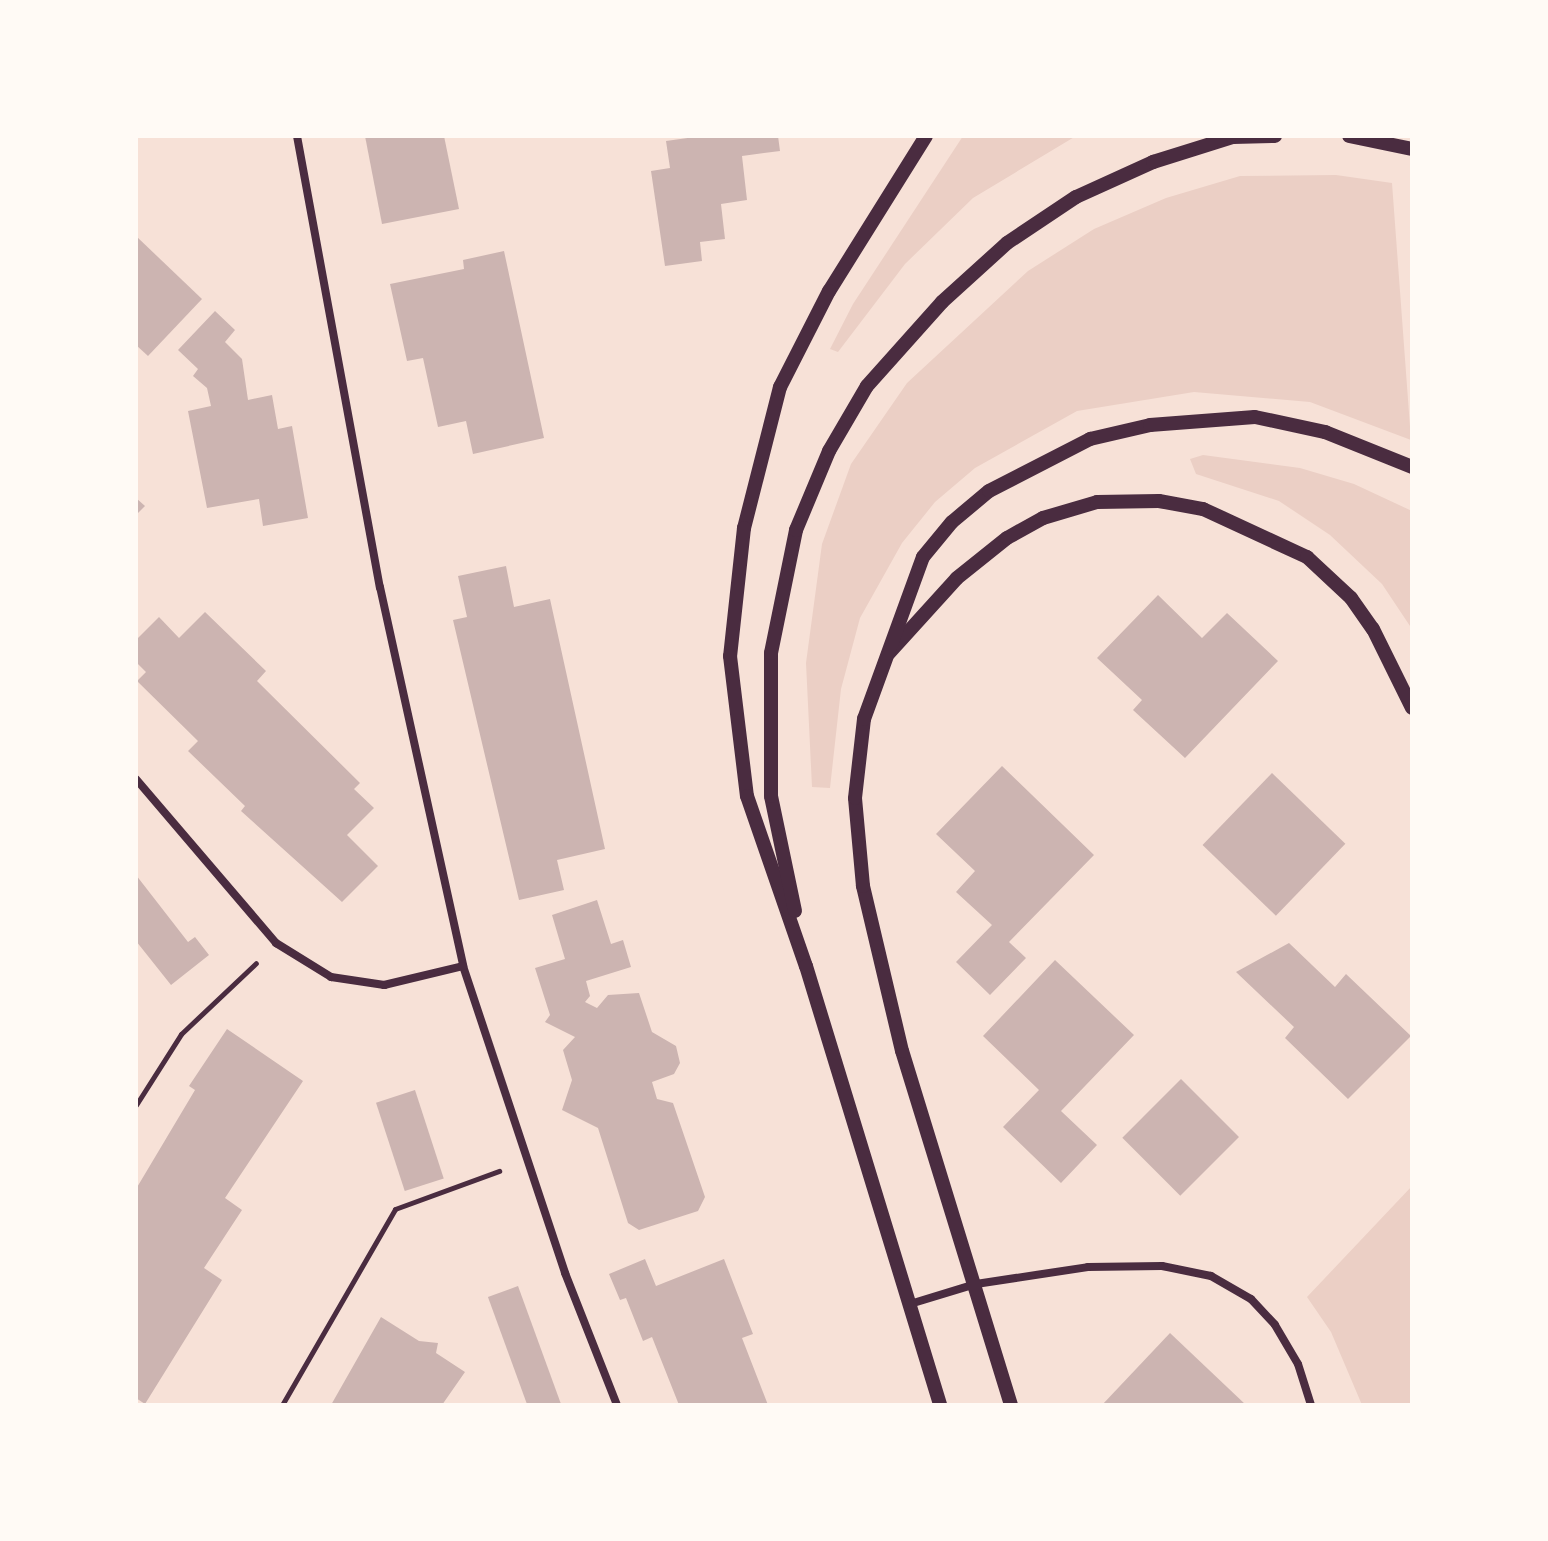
<!DOCTYPE html>
<style>
body{margin:0}
#map{position:relative;width:1548px;height:1541px;overflow:hidden;background:#f7e1d7;font-family:"Fira Sans",sans-serif}
div>[style]{position:absolute}
.green>*{inset:0;background:#ebcfc5}
.building>*{inset:0;background:#ccb4b1;transform-origin:0 0}
.path>*{height:5px;margin:-2.5px;padding:0 2.5px;transform-origin:2.5px;border-radius:2.5px;background:#4a2c40}
.minor>*{height:8px;margin:-4px;padding:0 4px;transform-origin:4px;border-radius:4px;background:#4a2c40}
.tertiary>*{height:14px;margin:-7px;padding:0 7px;transform-origin:7px;border-radius:7px;background:#4a2c40}
span{translate:-50% -50%;white-space:nowrap;text-align:center;line-height:1.15;-webkit-text-stroke:7px #fffaf5;paint-order:stroke}
.frame{position:absolute;inset:0;border:138px solid #fffaf5;pointer-events:none}
</style>
<div id="map">
<div class="green">
<i style="clip-path:polygon(963px 136px,1076px 136px,973px 198px,905px 264px,838px 352px,830px 349px,853px 304px)"></i>
<i style="clip-path:polygon(1336px 175px,1392px 183px,1411px 440px,1310px 402px,1194px 392px,1077px 411px,975px 468px,935px 502px,902px 543px,860px 618px,841px 689px,830px 788px,812px 787px,806px 663px,822px 544px,851px 464px,907px 383px,1028px 271px,1094px 229px,1166px 198px,1240px 176px)"></i>
<i style="clip-path:polygon(1203px 455px,1300px 468px,1354px 484px,1412px 511px,1412px 629px,1382px 584px,1330px 535px,1279px 501px,1196px 474px,1190px 459px)"></i>
<i style="clip-path:polygon(1412px 1186px,1412px 1405px,1362px 1405px,1331px 1332px,1307px 1297px)"></i>
</div>
<div class="building">
<i style="clip-path:polygon(365px 136px,444px 136px,459px 209px,382px 224px)"></i>
<i style="clip-path:polygon(702px 136px,778px 136px,780px 151px,742px 156px,747px 200px,721px 204px,725px 239px,700px 242px,702px 261px,665px 266px,651px 171px,670px 168px,666px 141px)"></i>
<i style="clip-path:polygon(136px 236px,202px 299px,148px 356px,136px 345px)"></i>
<i style="clip-path:polygon(504px 251px,544px 438px,473px 454px,466px 421px,438px 427px,423px 358px,407px 361px,390px 284px,464px 269px,463px 260px)"></i>
<i style="clip-path:polygon(215px 311px,235px 330px,225px 342px,242px 359px,248px 400px,272px 395px,278px 429px,292px 426px,308px 518px,263px 526px,259px 499px,207px 508px,188px 411px,211px 406px,207px 388px,193px 376px,198px 369px,178px 350px)"></i>
<i style="clip-path:polygon(136px 498px,145px 506px,136px 515px)"></i>
<i style="clip-path:polygon(506px 566px,514px 607px,550px 599px,605px 849px,557px 860px,564px 890px,519px 900px,453px 620px,467px 617px,458px 576px)"></i>
<i style="clip-path:polygon(1158px 595px,1202px 638px,1227px 613px,1278px 661px,1185px 758px,1133px 710px,1142px 700px,1097px 658px)"></i>
<i style="clip-path:polygon(205px 612px,266px 671px,257px 681px,360px 783px,354px 789px,374px 808px,347px 835px,378px 866px,342px 902px,241px 811px,245px 806px,188px 751px,198px 741px,137px 681px,146px 672px,136px 662px,136px 640px,159px 617px,179px 638px)"></i>
<i style="clip-path:polygon(1002px 766px,1094px 855px,1009px 942px,1026px 958px,990px 995px,956px 962px,992px 925px,956px 892px,975px 871px,936px 834px)"></i>
<i style="left:1272px;top:773px;width:102px;height:100px;rotate:44deg"></i>
<i style="clip-path:polygon(136px 875px,188px 942px,195px 937px,209px 955px,171px 985px,136px 941px)"></i>
<i style="clip-path:polygon(597px 900px,611px 944px,623px 940px,631px 967px,586px 981px,590px 996px,585px 1002px,597px 1008px,608px 995px,639px 993px,652px 1032px,676px 1046px,680px 1063px,674px 1074px,652px 1082px,657px 1099px,673px 1103px,705px 1197px,698px 1211px,639px 1230px,628px 1223px,598px 1128px,562px 1110px,572px 1080px,563px 1050px,575px 1037px,545px 1022px,550px 1015px,535px 968px,565px 959px,552px 915px)"></i>
<i style="clip-path:polygon(1289px 943px,1335px 987px,1346px 974px,1411px 1036px,1348px 1099px,1285px 1038px,1294px 1027px,1236px 972px)"></i>
<i style="clip-path:polygon(1055px 960px,1134px 1035px,1061px 1111px,1097px 1145px,1061px 1183px,1003px 1127px,1039px 1090px,983px 1036px)"></i>
<i style="clip-path:polygon(227px 1029px,303px 1081px,225px 1198px,242px 1210px,204px 1268px,222px 1280px,145px 1404px,136px 1398px,136px 1189px,195px 1090px,189px 1086px)"></i>
<i style="left:1181px;top:1079px;width:82px;height:83px;rotate:45deg"></i>
<i style="left:415px;top:1090px;width:93px;height:41px;rotate:72deg"></i>
<i style="clip-path:polygon(645px 1259px,656px 1286px,724px 1259px,753px 1334px,742px 1338px,768px 1405px,679px 1405px,652px 1337px,643px 1341px,626px 1298px,620px 1300px,609px 1274px)"></i>
<i style="left:518px;top:1286px;width:127px;height:32px;rotate:70deg"></i>
<i style="clip-path:polygon(381px 1317px,419px 1341px,438px 1343px,436px 1353px,465px 1372px,442px 1405px,331px 1405px)"></i>
<i style="clip-path:polygon(1170px 1333px,1246px 1405px,1102px 1405px)"></i>
</div>
<div class="path">
<i style="left:136px;top:1105px;width:84px;rotate:-57.6deg"></i>
<i style="left:181px;top:1034px;width:103px;rotate:-43.4deg"></i>
<i style="left:282px;top:1405px;width:226px;rotate:-60deg"></i>
<i style="left:395px;top:1209px;width:111px;rotate:-20.1deg"></i>
</div>
<div class="minor">
<i style="left:297px;top:136px;width:459px;rotate:79.6deg"></i>
<i style="left:380px;top:587px;width:388px;rotate:77.6deg"></i>
<i style="left:463px;top:966px;width:324px;rotate:71.6deg"></i>
<i style="left:565px;top:1273px;width:142px;rotate:68.5deg"></i>
<i style="left:136px;top:779px;width:216px;rotate:49.5deg"></i>
<i style="left:276px;top:943px;width:65px;rotate:31.7deg"></i>
<i style="left:331px;top:977px;width:54px;rotate:8.6deg"></i>
<i style="left:384px;top:985px;width:81px;rotate:-13.5deg"></i>
<i style="left:910px;top:1304px;width:69px;rotate:-16.9deg"></i>
<i style="left:976px;top:1284px;width:113px;rotate:-8.6deg"></i>
<i style="left:1088px;top:1267px;width:74px;rotate:-0.8deg"></i>
<i style="left:1162px;top:1266px;width:50px;rotate:11.5deg"></i>
<i style="left:1211px;top:1276px;width:46px;rotate:29.9deg"></i>
<i style="left:1251px;top:1299px;width:35px;rotate:47deg"></i>
<i style="left:1275px;top:1325px;width:45px;rotate:59.5deg"></i>
<i style="left:1298px;top:1364px;width:43px;rotate:72.4deg"></i>
</div>
<div class="tertiary">
<i style="left:926px;top:136px;width:183px;rotate:122deg"></i>
<i style="left:829px;top:291px;width:108px;rotate:117deg"></i>
<i style="left:780px;top:387px;width:146px;rotate:104.3deg"></i>
<i style="left:744px;top:528px;width:129px;rotate:96.2deg"></i>
<i style="left:730px;top:656px;width:141px;rotate:83.1deg"></i>
<i style="left:747px;top:796px;width:180px;rotate:70.9deg"></i>
<i style="left:806px;top:966px;width:459px;rotate:73deg"></i>
<i style="left:1349px;top:136px;width:64px;rotate:11.7deg"></i>
<i style="left:889px;top:653px;width:101px;rotate:-47.8deg"></i>
<i style="left:957px;top:578px;width:64px;rotate:-38.7deg"></i>
<i style="left:1007px;top:538px;width:41px;rotate:-29.1deg"></i>
<i style="left:1043px;top:518px;width:56px;rotate:-16.5deg"></i>
<i style="left:1097px;top:502px;width:62px;rotate:-0.9deg"></i>
<i style="left:1159px;top:501px;width:45px;rotate:10.3deg"></i>
<i style="left:1203px;top:509px;width:115px;rotate:24.8deg"></i>
<i style="left:1307px;top:557px;width:60px;rotate:43deg"></i>
<i style="left:1351px;top:598px;width:38px;rotate:55deg"></i>
<i style="left:1373px;top:629px;width:88px;rotate:63.7deg"></i>
<i style="left:795px;top:911px;width:117px;rotate:-101.8deg"></i>
<i style="left:771px;top:796px;width:143px;rotate:-90deg"></i>
<i style="left:771px;top:653px;width:126px;rotate:-78.5deg"></i>
<i style="left:796px;top:530px;width:86px;rotate:-67.3deg"></i>
<i style="left:829px;top:451px;width:75px;rotate:-59.7deg"></i>
<i style="left:867px;top:386px;width:113px;rotate:-48.2deg"></i>
<i style="left:942px;top:302px;width:88px;rotate:-42.2deg"></i>
<i style="left:1007px;top:243px;width:83px;rotate:-33.7deg"></i>
<i style="left:1076px;top:197px;width:85px;rotate:-24.4deg"></i>
<i style="left:1153px;top:162px;width:84px;rotate:-17.4deg"></i>
<i style="left:1233px;top:137px;width:42px;rotate:-1.4deg"></i>
<i style="left:1011px;top:1405px;width:370px;rotate:-107.1deg"></i>
<i style="left:902px;top:1051px;width:170px;rotate:-103.3deg"></i>
<i style="left:863px;top:886px;width:88px;rotate:-95.2deg"></i>
<i style="left:855px;top:798px;width:80px;rotate:-83.5deg"></i>
<i style="left:864px;top:719px;width:172px;rotate:-70deg"></i>
<i style="left:923px;top:557px;width:45px;rotate:-50.4deg"></i>
<i style="left:952px;top:522px;width:48px;rotate:-40deg"></i>
<i style="left:989px;top:491px;width:114px;rotate:-27.2deg"></i>
<i style="left:1090px;top:439px;width:62px;rotate:-13.1deg"></i>
<i style="left:1150px;top:425px;width:105px;rotate:-4.4deg"></i>
<i style="left:1255px;top:417px;width:72px;rotate:12.1deg"></i>
<i style="left:1325px;top:432px;width:94px;rotate:21.9deg"></i>
</div>
<div class="frame"></div>
</div>
